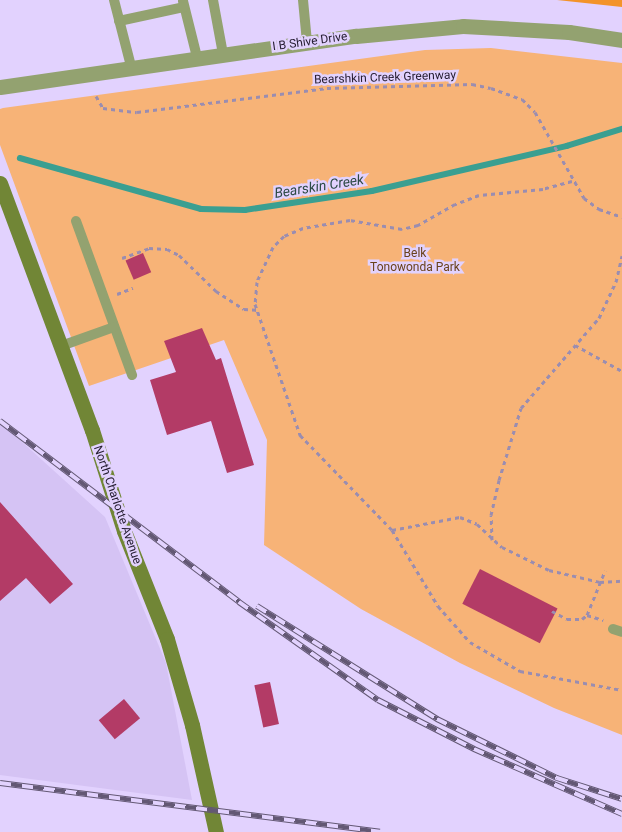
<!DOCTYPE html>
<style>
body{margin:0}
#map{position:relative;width:622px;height:832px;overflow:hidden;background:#e2d2fe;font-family:Roboto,sans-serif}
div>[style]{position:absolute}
.built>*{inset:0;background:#d5c3f4}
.green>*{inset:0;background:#f7b377}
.forest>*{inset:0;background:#f39329}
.stream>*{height:5.5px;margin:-2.75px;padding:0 2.75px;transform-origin:2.75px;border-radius:2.75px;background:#3a9f91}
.building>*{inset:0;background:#b33b66;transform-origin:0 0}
.path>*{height:3px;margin-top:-1.5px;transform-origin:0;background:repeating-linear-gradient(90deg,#9a8db0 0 4px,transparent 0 8px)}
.service>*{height:10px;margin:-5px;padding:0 5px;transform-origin:5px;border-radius:5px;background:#93a270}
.minor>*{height:15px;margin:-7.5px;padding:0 7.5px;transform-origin:7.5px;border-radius:7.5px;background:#93a270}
.secondary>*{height:15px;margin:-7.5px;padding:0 7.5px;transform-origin:7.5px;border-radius:7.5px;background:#718636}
.rail>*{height:5.5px;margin-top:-2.75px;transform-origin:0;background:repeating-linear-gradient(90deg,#e2d2fe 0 11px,#635874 0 22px);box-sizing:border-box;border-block:1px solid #635874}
span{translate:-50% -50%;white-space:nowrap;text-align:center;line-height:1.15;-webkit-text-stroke:5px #e2d2fe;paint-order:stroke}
.street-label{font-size:12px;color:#241c30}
.park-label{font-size:12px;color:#69421c}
.water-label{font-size:14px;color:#2c4a45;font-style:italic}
</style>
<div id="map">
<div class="built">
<i style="clip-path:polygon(0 422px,105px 517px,166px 663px,192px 800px,0 775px)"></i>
</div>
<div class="green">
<i style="clip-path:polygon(491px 48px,622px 63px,622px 735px,554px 708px,460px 663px,361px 609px,264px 545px,267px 440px,224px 340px,89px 386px,0 145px,0 109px,3px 108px,425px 50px)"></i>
</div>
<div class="forest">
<i style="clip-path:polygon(557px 0,622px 0,622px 7px)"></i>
</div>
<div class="stream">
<i style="left:20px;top:158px;width:188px;rotate:15.7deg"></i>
<i style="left:201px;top:209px;width:44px;rotate:1.3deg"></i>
<i style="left:245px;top:210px;width:128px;rotate:-8.5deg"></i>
<i style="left:372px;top:191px;width:200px;rotate:-13deg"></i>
<i style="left:567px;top:146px;width:58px;rotate:-17.2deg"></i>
</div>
<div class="building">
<i style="left:143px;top:253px;width:21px;height:19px;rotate:67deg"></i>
<i style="clip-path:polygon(202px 328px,216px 360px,221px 358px,254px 465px,227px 473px,211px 421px,167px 435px,150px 380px,176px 372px,164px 341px)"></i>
<i style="clip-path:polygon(0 502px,73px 584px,50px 604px,26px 578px,0 601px)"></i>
<i style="left:480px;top:569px;width:87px;height:39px;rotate:27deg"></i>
<i style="left:270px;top:682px;width:43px;height:16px;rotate:78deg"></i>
<i style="left:124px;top:699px;width:25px;height:33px;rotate:50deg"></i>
</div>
<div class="path">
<i style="left:96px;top:96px;width:14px;rotate:60deg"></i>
<i style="left:103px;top:108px;width:34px;rotate:7deg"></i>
<i style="left:137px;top:112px;width:192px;rotate:-7.2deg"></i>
<i style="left:327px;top:88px;width:145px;rotate:-1.6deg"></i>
<i style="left:472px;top:84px;width:19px;rotate:12deg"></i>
<i style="left:491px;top:88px;width:33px;rotate:20deg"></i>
<i style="left:522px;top:99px;width:18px;rotate:45deg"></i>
<i style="left:535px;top:112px;width:99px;rotate:60.3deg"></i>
<i style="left:584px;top:198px;width:19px;rotate:36deg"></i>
<i style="left:599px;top:209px;width:24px;rotate:19deg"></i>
<i style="left:572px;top:181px;width:30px;rotate:165deg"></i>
<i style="left:543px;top:189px;width:64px;rotate:174.6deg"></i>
<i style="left:479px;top:195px;width:26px;rotate:159deg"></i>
<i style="left:455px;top:204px;width:43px;rotate:150.4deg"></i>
<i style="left:418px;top:225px;width:16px;rotate:166deg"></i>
<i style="left:402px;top:229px;width:53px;rotate:-170.2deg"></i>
<i style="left:350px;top:220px;width:48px;rotate:170.3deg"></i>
<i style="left:303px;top:228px;width:21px;rotate:157deg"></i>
<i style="left:284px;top:236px;width:16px;rotate:135deg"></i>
<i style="left:273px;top:247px;width:38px;rotate:115deg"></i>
<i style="left:257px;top:282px;width:22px;rotate:95deg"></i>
<i style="left:255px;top:304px;width:139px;rotate:71deg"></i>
<i style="left:300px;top:435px;width:132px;rotate:45.9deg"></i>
<i style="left:392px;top:530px;width:89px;rotate:58.8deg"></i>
<i style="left:438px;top:606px;width:48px;rotate:48.4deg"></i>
<i style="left:470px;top:642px;width:58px;rotate:30.1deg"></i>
<i style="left:520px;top:671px;width:104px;rotate:10.6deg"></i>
<i style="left:122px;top:258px;width:29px;rotate:-20deg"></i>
<i style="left:149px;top:248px;width:18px;rotate:3deg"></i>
<i style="left:167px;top:249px;width:13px;rotate:27deg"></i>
<i style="left:179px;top:255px;width:52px;rotate:44.2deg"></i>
<i style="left:216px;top:291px;width:33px;rotate:33deg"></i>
<i style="left:244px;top:309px;width:13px;rotate:4deg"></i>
<i style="left:117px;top:294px;width:17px;rotate:-21deg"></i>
<i style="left:575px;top:345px;width:54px;rotate:29deg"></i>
<i style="left:392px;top:530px;width:69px;rotate:-10.8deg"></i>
<i style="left:460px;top:517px;width:18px;rotate:22deg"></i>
<i style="left:477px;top:524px;width:34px;rotate:43deg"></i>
<i style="left:502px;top:547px;width:52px;rotate:26.1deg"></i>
<i style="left:549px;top:570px;width:52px;rotate:13.2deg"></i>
<i style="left:600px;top:582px;width:22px;rotate:-3deg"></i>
<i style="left:492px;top:540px;width:25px;rotate:-92deg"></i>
<i style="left:491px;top:515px;width:36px;rotate:-77deg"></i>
<i style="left:499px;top:480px;width:75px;rotate:-73deg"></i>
<i style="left:521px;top:408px;width:119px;rotate:-49.1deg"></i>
<i style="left:599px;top:318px;width:40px;rotate:-65deg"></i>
<i style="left:616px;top:282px;width:27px;rotate:-77deg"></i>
<i style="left:552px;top:611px;width:17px;rotate:28deg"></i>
<i style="left:567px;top:619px;width:15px"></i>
<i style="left:582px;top:619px;width:6px;rotate:-39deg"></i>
<i style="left:587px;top:615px;width:48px;rotate:-67.8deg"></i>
<i style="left:587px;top:615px;width:17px;rotate:17deg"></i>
</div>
<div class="service">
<i style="left:114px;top:0;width:68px;rotate:75.6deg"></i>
<i style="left:213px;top:0;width:55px;rotate:79.5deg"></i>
<i style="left:303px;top:0;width:42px;rotate:84.6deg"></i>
<i style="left:183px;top:1px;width:58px;rotate:76deg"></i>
<i style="left:119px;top:21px;width:66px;rotate:-12.2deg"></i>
<i style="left:76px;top:221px;width:164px;rotate:70deg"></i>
<i style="left:61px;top:346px;width:56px;rotate:-19.7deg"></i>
<i style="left:613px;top:629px;width:9px;rotate:18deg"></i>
</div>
<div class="minor">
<i style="left:0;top:87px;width:360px;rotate:-8.2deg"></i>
<i style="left:356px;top:36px;width:107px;rotate:-5.3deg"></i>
<i style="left:463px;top:26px;width:106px;rotate:3.2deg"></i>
<i style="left:569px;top:32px;width:54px;rotate:8.6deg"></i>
</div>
<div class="secondary">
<i style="left:0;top:183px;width:264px;rotate:69.6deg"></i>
<i style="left:92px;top:430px;width:106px;rotate:72.4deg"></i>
<i style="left:124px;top:531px;width:116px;rotate:68.3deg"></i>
<i style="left:167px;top:639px;width:90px;rotate:73.8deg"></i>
<i style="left:192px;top:725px;width:110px;rotate:77.4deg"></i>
</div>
<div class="rail">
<i style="left:0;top:421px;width:300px;rotate:37.1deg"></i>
<i style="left:239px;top:602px;width:170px;rotate:35.2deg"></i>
<i style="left:378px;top:700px;width:108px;rotate:27deg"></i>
<i style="left:474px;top:749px;width:162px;rotate:23.7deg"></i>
<i style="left:257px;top:606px;width:213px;rotate:32.1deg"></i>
<i style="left:437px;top:719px;width:134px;rotate:26.2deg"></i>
<i style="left:557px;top:778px;width:68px;rotate:17.9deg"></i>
<i style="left:0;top:783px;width:383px;rotate:7.3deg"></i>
</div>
<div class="street-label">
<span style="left:310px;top:42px;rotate:-8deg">I B Shive Drive</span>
<span style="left:385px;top:78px;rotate:-2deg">Bearshkin Creek Greenway</span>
<span style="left:117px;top:505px;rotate:71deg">North Charlotte Avenue</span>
</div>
<div class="park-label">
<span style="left:415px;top:261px">Belk<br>Tonowonda Park</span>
</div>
<div class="water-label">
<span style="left:319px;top:186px;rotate:-9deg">Bearskin Creek</span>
</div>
</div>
